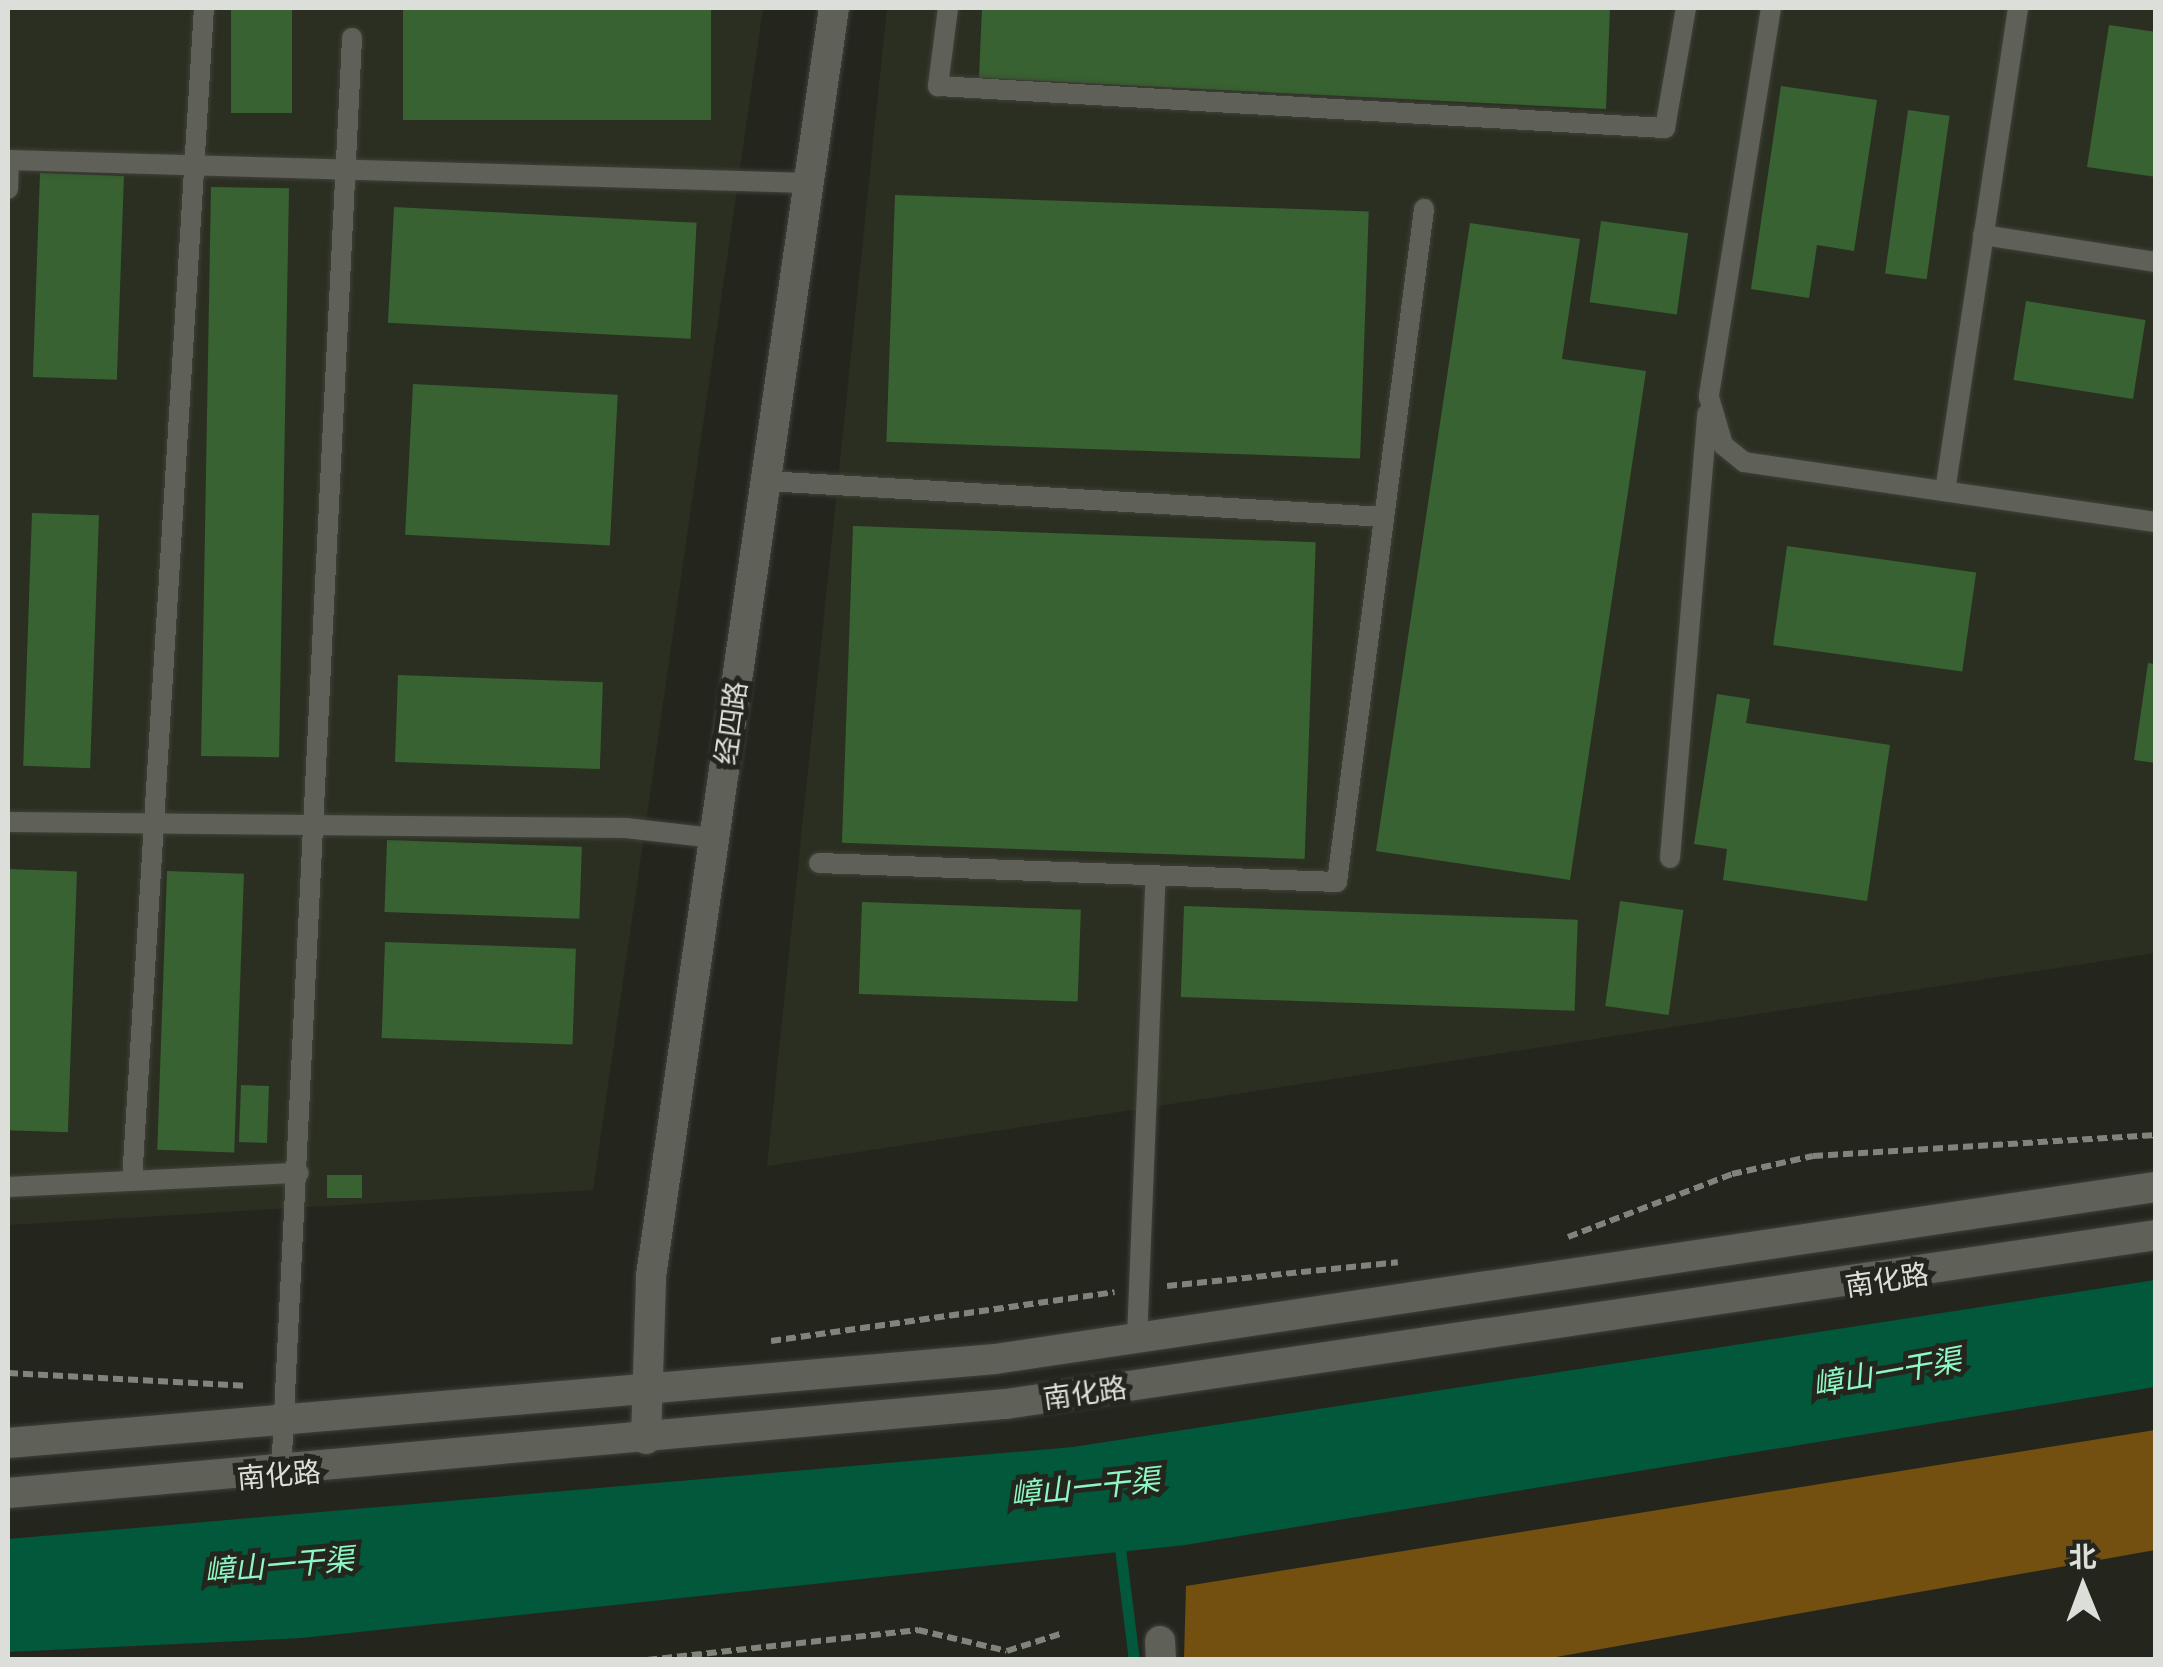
<!DOCTYPE html>
<meta charset="utf-8">
<style>
body{margin:0}
#map{position:relative;width:2163px;height:1667px;overflow:hidden;background:#24261e;font-family:Figtree,"Noto Sans SC",sans-serif}
div>[style]{position:absolute}
.built>*{inset:0;background:#2b2f21}
.forest>*{inset:0;background:#735010}
.water>*{inset:0;background:#01583b}
.stream>*{height:11px;margin:-5.5px;padding:0 5.5px;transform-origin:5.5px;border-radius:5.5px;background:#01583b}
.building>*{inset:0;background:#386231;transform-origin:0 0}
.path>*{height:6px;margin-top:-3px;transform-origin:0;background:repeating-linear-gradient(90deg,#81837d 0 10px,transparent 0 15px)}
.roads{filter:drop-shadow(0 0 2px #3f413a) drop-shadow(0 0 2px #3f413a)}
.lane>*{height:20px;margin:-10px;padding:0 10px;transform-origin:10px;border-radius:10px;background:#5f6158}
.street>*{height:30px;margin:-15px;padding:0 15px;transform-origin:15px;border-radius:15px;background:#5f6158}
.secondary>*{height:30px;margin:-15px;padding:0 15px;transform-origin:15px;border-radius:15px;background:#5f6158}
span{translate:-50% -50%;white-space:nowrap;text-align:center;line-height:1.15;-webkit-text-stroke:10px #24261e;paint-order:stroke}
.street-label{font-size:28px;color:#dcded9}
.water-label{font-size:30px;color:#8ff6c6;font-style:italic}
.frame{position:absolute;inset:0;border:10px solid #dcded9;pointer-events:none}
.north{position:absolute;left:2033px;top:1537px;width:100px;height:100px;-webkit-text-stroke:8px #24261e;paint-order:stroke;rotate:359deg;font-size:28px;font-weight:700;line-height:40px;text-align:center;color:#dcded9}
.north::after{content:'';display:block;margin:auto;width:35px;height:45px;background:#dcded9;clip-path:polygon(50% 0,100% 100%,50% 72%,0 100%)}
</style>
<div id="map">
<div class="built">
<i style="clip-path:polygon(8px 8px,763px 8px,593px 1190px,8px 1225px)"></i>
<i style="clip-path:polygon(887px 8px,2155px 8px,2155px 953px,767px 1166px)"></i>
</div>
<div class="forest">
<i style="clip-path:polygon(2155px 1430px,2155px 1550px,1545px 1659px,1184px 1659px,1186px 1586px)"></i>
</div>
<div class="water">
<i style="clip-path:polygon(2155px 1280px,2155px 1387px,1185px 1545px,302px 1638px,8px 1652px,8px 1539px,1073px 1447px)"></i>
</div>
<div class="stream">
<i style="left:1119px;top:1540px;width:121px;rotate:82.9deg"></i>
</div>
<div class="building">
<i style="left:231px;top:8px;width:61px;height:105px"></i>
<i style="left:403px;top:8px;width:308px;height:112px"></i>
<i style="clip-path:polygon(982px 8px,1610px 8px,1606px 109px,979px 78px)"></i>
<i style="clip-path:polygon(2109px 25px,2156px 32px,2156px 177px,2087px 167px)"></i>
<i style="clip-path:polygon(1781px 86px,1877px 100px,1854px 251px,1817px 245px,1809px 298px,1751px 289px)"></i>
<i style="left:1908px;top:110px;width:42px;height:165px;rotate:8deg"></i>
<i style="left:40px;top:173px;width:84px;height:204px;rotate:2deg"></i>
<i style="left:211px;top:187px;width:78px;height:569px;rotate:1deg"></i>
<i style="left:895px;top:195px;width:474px;height:247px;rotate:2deg"></i>
<i style="left:394px;top:207px;width:303px;height:116px;rotate:3deg"></i>
<i style="left:1601px;top:221px;width:88px;height:82px;rotate:8deg"></i>
<i style="clip-path:polygon(1470px 223px,1580px 239px,1562px 359px,1646px 371px,1570px 880px,1376px 851px)"></i>
<i style="left:2026px;top:301px;width:121px;height:80px;rotate:9deg"></i>
<i style="left:413px;top:384px;width:205px;height:151px;rotate:3deg"></i>
<i style="left:32px;top:513px;width:67px;height:253px;rotate:2deg"></i>
<i style="left:853px;top:526px;width:463px;height:317px;rotate:2deg"></i>
<i style="left:1787px;top:546px;width:191px;height:100px;rotate:8deg"></i>
<i style="clip-path:polygon(2148px 663px,2156px 664px,2156px 763px,2134px 760px)"></i>
<i style="left:398px;top:675px;width:205px;height:87px;rotate:2deg"></i>
<i style="clip-path:polygon(1717px 694px,1750px 699px,1746px 723px,1890px 745px,1867px 901px,1723px 880px,1727px 849px,1694px 844px)"></i>
<i style="left:387px;top:840px;width:195px;height:72px;rotate:2deg"></i>
<i style="left:8px;top:869px;width:69px;height:261px;rotate:2deg"></i>
<i style="left:167px;top:871px;width:77px;height:279px;rotate:2deg"></i>
<i style="left:1620px;top:901px;width:64px;height:106px;rotate:8deg"></i>
<i style="left:862px;top:902px;width:219px;height:92px;rotate:2deg"></i>
<i style="left:1184px;top:906px;width:394px;height:91px;rotate:2deg"></i>
<i style="left:385px;top:942px;width:191px;height:96px;rotate:2deg"></i>
<i style="left:241px;top:1085px;width:28px;height:57px;rotate:2deg"></i>
<i style="left:327px;top:1175px;width:35px;height:23px"></i>
</div>
<div class="path">
<i style="left:1568px;top:1237px;width:176px;rotate:-21deg"></i>
<i style="left:1732px;top:1174px;width:83px;rotate:-12.5deg"></i>
<i style="left:1813px;top:1156px;width:344px;rotate:-3.5deg"></i>
<i style="left:1167px;top:1286px;width:232px;rotate:-5.9deg"></i>
<i style="left:771px;top:1341px;width:347px;rotate:-8.1deg"></i>
<i style="left:8px;top:1373px;width:237px;rotate:3.1deg"></i>
<i style="left:647px;top:1660px;width:273px;rotate:-6.3deg"></i>
<i style="left:918px;top:1630px;width:91px;rotate:13.3deg"></i>
<i style="left:1007px;top:1651px;width:56px;rotate:-17.8deg"></i>
</div>
<div class="roads">
<div class="lane">
<i style="left:948px;top:8px;width:79px;rotate:97.3deg"></i>
<i style="left:938px;top:86px;width:728px;rotate:3.31deg"></i>
<i style="left:1665px;top:128px;width:122px;rotate:-80.1deg"></i>
<i style="left:1771px;top:8px;width:394px;rotate:99.1deg"></i>
<i style="left:1709px;top:397px;width:50px;rotate:73.7deg"></i>
<i style="left:1723px;top:445px;width:27px;rotate:39deg"></i>
<i style="left:1744px;top:462px;width:416px;rotate:8.3deg"></i>
<i style="left:8px;top:160px;width:801px;rotate:1.64deg"></i>
<i style="left:8px;top:189px;width:29px;rotate:-88deg"></i>
<i style="left:1983px;top:235px;width:175px;rotate:8.9deg"></i>
<i style="left:766px;top:481px;width:619px;rotate:3.33deg"></i>
<i style="left:1945px;top:491px;width:488px;rotate:-81.4deg"></i>
<i style="left:8px;top:822px;width:618px;rotate:0.56deg"></i>
<i style="left:626px;top:828px;width:89px;rotate:6.5deg"></i>
<i style="left:1670px;top:858px;width:446px;rotate:-85.2deg"></i>
<i style="left:819px;top:863px;width:518px;rotate:2.1deg"></i>
<i style="left:1337px;top:882px;width:679px;rotate:-82.63deg"></i>
<i style="left:132px;top:1181px;width:1175px;rotate:-86.49deg"></i>
<i style="left:8px;top:1187px;width:291px;rotate:-2.8deg"></i>
<i style="left:1137px;top:1339px;width:464px;rotate:-87.7deg"></i>
<i style="left:281px;top:1475px;width:1439px;rotate:-87.17deg"></i>
</div>
<div class="street">
<i style="left:1160px;top:1641px;width:19px;rotate:87deg"></i>
</div>
<div class="secondary">
<i style="left:646px;top:1439px;width:163px;rotate:-88.2deg"></i>
<i style="left:651px;top:1276px;width:1281px;rotate:-81.79deg"></i>
<i style="left:8px;top:1443px;width:991px;rotate:-4.86deg"></i>
<i style="left:995px;top:1359px;width:1174px;rotate:-8.43deg"></i>
<i style="left:8px;top:1493px;width:1002px;rotate:-5.1deg"></i>
<i style="left:1006px;top:1404px;width:1162px;rotate:-8.36deg"></i>
</div>
</div>
<div class="street-label">
<span style="left:731px;top:723px;rotate:-82deg">经四路</span>
<span style="left:1887px;top:1280px;rotate:-9deg">南化路</span>
<span style="left:1085px;top:1393px;rotate:-8deg">南化路</span>
<span style="left:279px;top:1475px;rotate:-5deg">南化路</span>
</div>
<div class="water-label">
<span style="left:1887px;top:1373px;rotate:-10deg">嶂山一干渠</span>
<span style="left:1085px;top:1488px;rotate:-6deg">嶂山一干渠</span>
<span style="left:279px;top:1566px;rotate:-5deg">嶂山一干渠</span>
</div>
<div class="frame"></div>
<div class="north">北</div>
</div>
